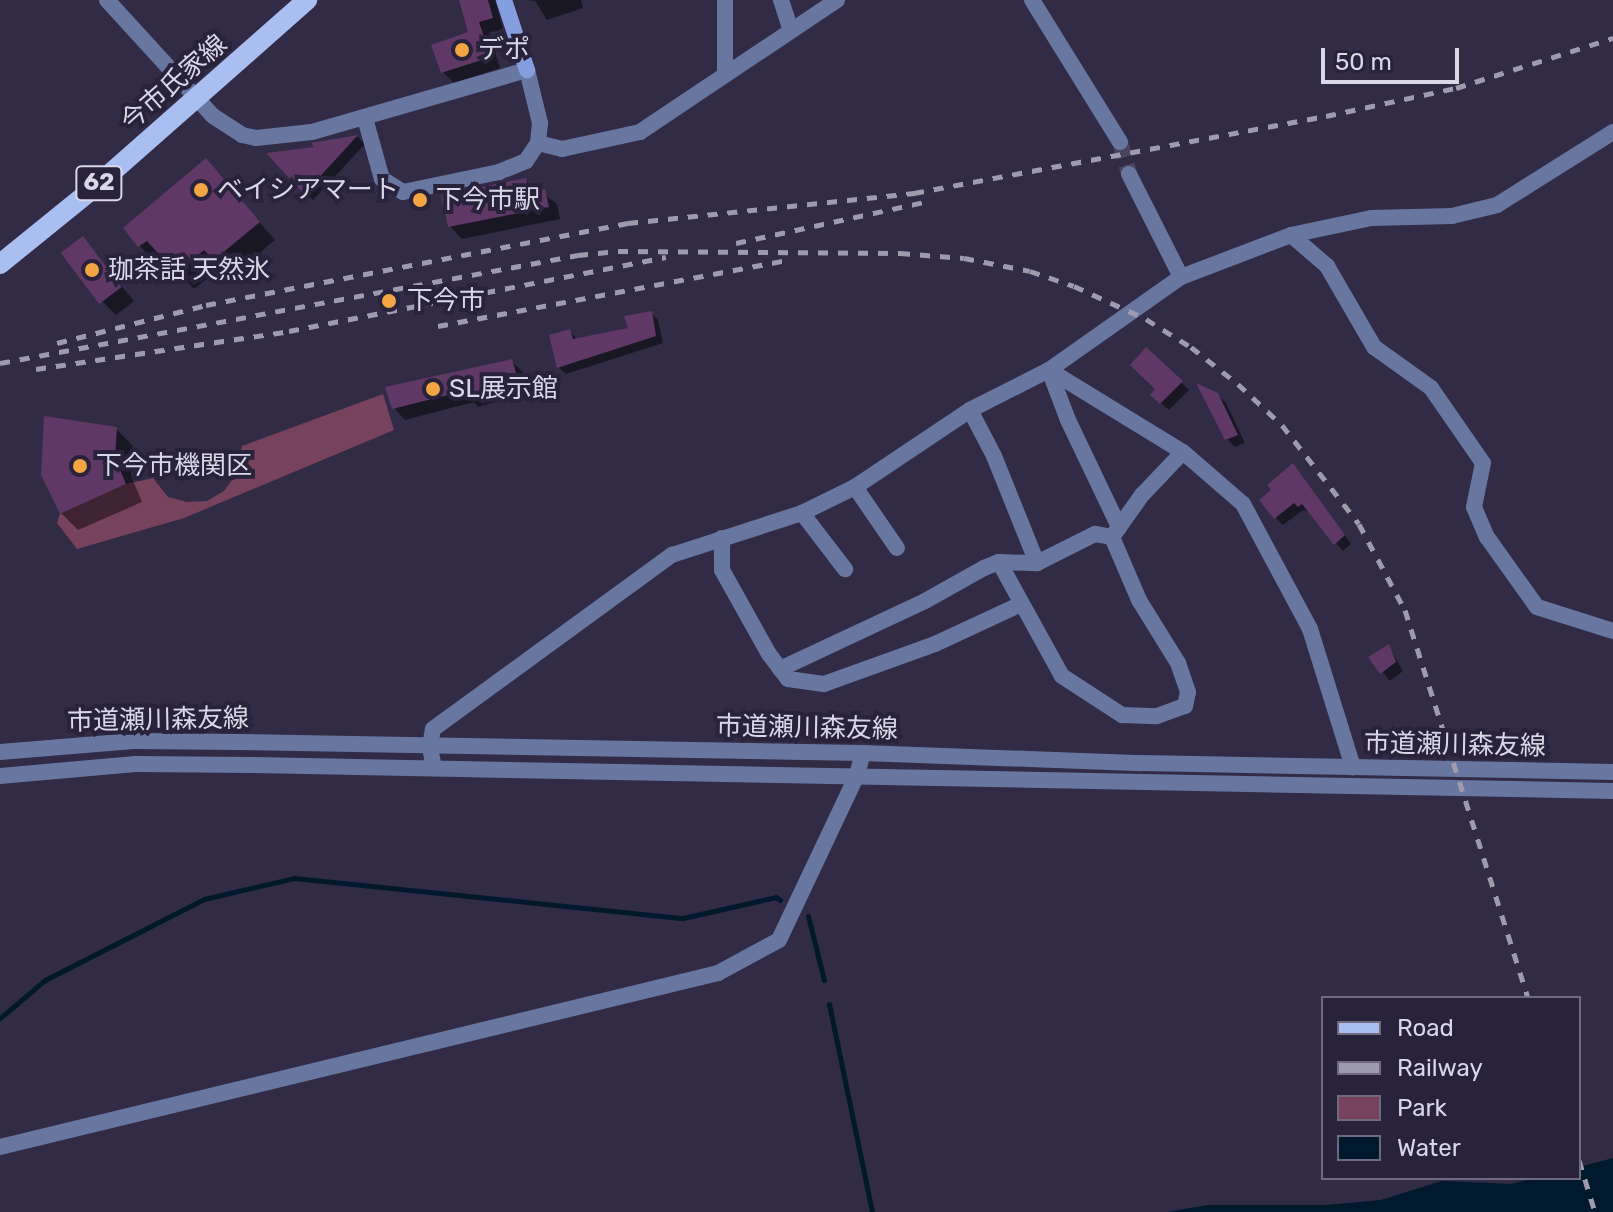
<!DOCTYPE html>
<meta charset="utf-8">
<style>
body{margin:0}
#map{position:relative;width:1613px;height:1212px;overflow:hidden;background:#312b45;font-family:Rubik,"Noto Sans JP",sans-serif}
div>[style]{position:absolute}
.green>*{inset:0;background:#76425e}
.water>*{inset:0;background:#00192c}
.shadow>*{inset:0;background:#0007}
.stream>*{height:5px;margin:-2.5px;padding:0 2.5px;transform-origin:2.5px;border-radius:2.5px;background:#00192c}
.building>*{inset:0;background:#5f3866;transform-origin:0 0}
.minor-tunnel>*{height:16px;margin-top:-8px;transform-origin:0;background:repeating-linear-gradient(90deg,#4a455d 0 16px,transparent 0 24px)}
.minor>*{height:16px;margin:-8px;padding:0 8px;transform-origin:8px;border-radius:8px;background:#6777a0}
.tertiary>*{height:16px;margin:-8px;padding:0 8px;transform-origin:8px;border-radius:8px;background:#6777a0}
.secondary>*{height:16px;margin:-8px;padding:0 8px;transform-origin:8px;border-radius:8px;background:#859ee0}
.primary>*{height:20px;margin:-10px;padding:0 10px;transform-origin:10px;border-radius:10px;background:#aabff1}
.rail>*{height:5px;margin-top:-2.5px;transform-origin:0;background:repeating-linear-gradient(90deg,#9f9baf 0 10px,transparent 0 20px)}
.dots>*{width:22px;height:22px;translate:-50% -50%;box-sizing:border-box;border:4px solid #28223a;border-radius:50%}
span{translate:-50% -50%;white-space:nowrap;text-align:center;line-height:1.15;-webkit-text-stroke:8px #28223a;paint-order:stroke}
.shield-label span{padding:2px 6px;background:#28223a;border:2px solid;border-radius:6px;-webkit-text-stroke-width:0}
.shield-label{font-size:24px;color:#dad7e8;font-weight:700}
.poi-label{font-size:26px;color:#dad7e8}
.left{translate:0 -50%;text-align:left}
.street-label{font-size:26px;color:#dad7e8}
.legend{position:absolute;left:1321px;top:996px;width:260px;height:184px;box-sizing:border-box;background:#28223a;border:2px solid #6f6a80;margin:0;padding:10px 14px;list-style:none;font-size:24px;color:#dad7e8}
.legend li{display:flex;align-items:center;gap:16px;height:40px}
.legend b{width:40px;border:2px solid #6f6a80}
.scale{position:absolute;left:1321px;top:48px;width:138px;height:36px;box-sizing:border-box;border:4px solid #dad7e8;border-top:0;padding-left:10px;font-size:24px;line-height:28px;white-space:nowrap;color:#dad7e8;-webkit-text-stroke:6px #28223a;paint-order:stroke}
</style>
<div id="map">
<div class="green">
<i style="clip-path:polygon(383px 394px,394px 430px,184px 518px,77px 549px,57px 523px,60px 514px,126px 484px,153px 478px,168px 497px,187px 502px,207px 501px,224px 491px,238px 472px,242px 446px)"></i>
</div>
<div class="water">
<i style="clip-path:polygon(1613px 1158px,1613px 1212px,1167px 1212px,1208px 1205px,1326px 1205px,1381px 1200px,1442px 1181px,1511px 1184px,1535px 1178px,1579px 1178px,1579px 1167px)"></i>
</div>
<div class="shadow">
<i style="clip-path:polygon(461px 0,495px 0,503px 29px,489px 33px,500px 68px,454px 83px,443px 72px,471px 34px)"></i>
<i style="clip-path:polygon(527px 0,581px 0,583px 8px,547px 20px,535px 1px)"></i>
<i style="clip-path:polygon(358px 137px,365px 144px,313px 200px,270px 155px,318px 149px,315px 145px)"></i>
<i style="clip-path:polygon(206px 161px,275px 240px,232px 276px,223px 266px,194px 289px,164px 258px,156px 263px,139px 245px)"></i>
<i style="clip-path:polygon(525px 180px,557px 204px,560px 219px,462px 239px,450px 226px)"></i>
<i style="clip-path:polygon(82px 239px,134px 301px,116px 315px,103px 302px)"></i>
<i style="clip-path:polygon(651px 313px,658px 320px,663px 343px,566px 374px,558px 367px,570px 332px,578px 340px,630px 329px)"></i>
<i style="clip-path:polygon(511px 361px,523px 372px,529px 392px,478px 407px,474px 402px,405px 420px,394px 408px)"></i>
<i style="clip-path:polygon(1181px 382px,1189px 390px,1169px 410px,1152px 395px)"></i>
<i style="clip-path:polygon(1217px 395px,1226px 403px,1245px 443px,1235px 447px,1227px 439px)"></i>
<i style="clip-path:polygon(116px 429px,133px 446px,131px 476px,142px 502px,78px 530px,61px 513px)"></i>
<i style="clip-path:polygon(1301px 474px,1351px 544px,1343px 551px,1310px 512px,1303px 510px,1283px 525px,1276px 518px)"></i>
<i style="clip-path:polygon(1388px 646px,1403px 671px,1390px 681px,1371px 658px)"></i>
</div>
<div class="stream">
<i style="left:808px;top:916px;width:66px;rotate:76deg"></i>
<i style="left:829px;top:1004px;width:212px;rotate:78.3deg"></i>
<i style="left:0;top:1018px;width:59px;rotate:-40.2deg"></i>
<i style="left:45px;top:980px;width:178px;rotate:-27deg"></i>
<i style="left:204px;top:899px;width:92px;rotate:-13.1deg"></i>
<i style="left:294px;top:878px;width:391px;rotate:5.9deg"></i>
<i style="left:683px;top:918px;width:95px;rotate:-12.7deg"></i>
<i style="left:776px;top:897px;width:5px;rotate:37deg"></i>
</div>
<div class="building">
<i style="clip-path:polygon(459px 0,488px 0,493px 18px,479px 22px,491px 57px,441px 73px,431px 45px,468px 32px)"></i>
<i style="clip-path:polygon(358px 135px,304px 194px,266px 153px,314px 147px,311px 143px)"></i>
<i style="clip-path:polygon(206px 158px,260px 222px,214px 260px,204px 250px,176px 273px,147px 241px,138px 247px,123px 228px)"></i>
<i style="clip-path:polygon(526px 178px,529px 192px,545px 189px,549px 207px,448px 227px,441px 195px)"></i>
<i style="left:83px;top:236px;width:64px;height:28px;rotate:53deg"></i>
<i style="clip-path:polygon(652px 311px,656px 336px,557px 368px,549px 335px,570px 329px,573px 339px,628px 328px,624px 316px)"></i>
<i style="clip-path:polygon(1146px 347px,1183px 381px,1160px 404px,1150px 395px,1155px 389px,1130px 365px)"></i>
<i style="clip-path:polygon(512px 359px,518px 380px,465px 396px,464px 391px,392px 409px,385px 387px)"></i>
<i style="clip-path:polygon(1196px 383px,1218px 393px,1238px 435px,1225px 440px)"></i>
<i style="clip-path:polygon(44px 416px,117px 427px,115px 458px,126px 484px,60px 514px,41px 475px)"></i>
<i style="clip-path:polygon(1293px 463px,1345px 535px,1334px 545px,1302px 504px,1298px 507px,1294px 503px,1274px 519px,1259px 500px,1271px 490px,1267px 485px)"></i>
<i style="clip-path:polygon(1389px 644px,1396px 662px,1380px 674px,1368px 657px)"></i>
</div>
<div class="minor-tunnel">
<i style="left:1120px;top:142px;width:33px;rotate:74deg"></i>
</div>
<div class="minor">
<i style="left:725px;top:0;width:72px;rotate:90deg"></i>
<i style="left:781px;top:0;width:32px;rotate:72deg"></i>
<i style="left:1032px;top:0;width:167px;rotate:58.2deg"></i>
<i style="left:538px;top:143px;width:25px;rotate:14deg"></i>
<i style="left:562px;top:149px;width:80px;rotate:-12.3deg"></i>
<i style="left:640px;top:132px;width:237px;rotate:-33.8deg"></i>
<i style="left:1129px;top:174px;width:115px;rotate:63.2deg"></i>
<i style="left:1291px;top:235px;width:48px;rotate:40.7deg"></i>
<i style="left:1327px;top:266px;width:94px;rotate:59.9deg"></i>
<i style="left:1374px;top:347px;width:70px;rotate:35.7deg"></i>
<i style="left:1431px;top:388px;width:91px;rotate:55.3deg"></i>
<i style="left:1483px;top:463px;width:45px;rotate:101.6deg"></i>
<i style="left:1474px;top:507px;width:33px;rotate:67deg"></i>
<i style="left:1487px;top:537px;width:86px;rotate:54.5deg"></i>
<i style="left:1537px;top:607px;width:80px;rotate:17.5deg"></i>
<i style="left:1049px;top:370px;width:157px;rotate:31.5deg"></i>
<i style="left:1183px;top:452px;width:79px;rotate:40.9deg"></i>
<i style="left:1243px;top:504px;width:142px;rotate:61.8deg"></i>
<i style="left:1310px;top:629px;width:145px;rotate:72.7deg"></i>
<i style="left:1049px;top:370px;width:53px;rotate:69.2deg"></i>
<i style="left:1068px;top:420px;width:119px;rotate:64.5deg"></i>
<i style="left:970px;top:410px;width:52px;rotate:62.4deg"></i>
<i style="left:994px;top:456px;width:115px;rotate:68.1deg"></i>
<i style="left:855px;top:487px;width:74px;rotate:55.5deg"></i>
<i style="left:802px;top:513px;width:71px;rotate:52.5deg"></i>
<i style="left:722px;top:538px;width:32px;rotate:90deg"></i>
<i style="left:722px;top:570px;width:96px;rotate:60.8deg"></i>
<i style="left:769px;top:654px;width:31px;rotate:53deg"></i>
<i style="left:788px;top:679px;width:36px;rotate:8deg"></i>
<i style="left:824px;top:684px;width:118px;rotate:-19.8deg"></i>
<i style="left:935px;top:644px;width:95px;rotate:-24.9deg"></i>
<i style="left:999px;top:562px;width:130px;rotate:61.1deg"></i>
<i style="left:1062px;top:676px;width:72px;rotate:33deg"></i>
<i style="left:1122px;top:715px;width:35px;rotate:2deg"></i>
<i style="left:1157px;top:716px;width:30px;rotate:-20deg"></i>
<i style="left:1185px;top:706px;width:14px;rotate:-78deg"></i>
<i style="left:1188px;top:692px;width:31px;rotate:-109deg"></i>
<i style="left:1178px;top:663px;width:74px;rotate:-121.8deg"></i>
<i style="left:1139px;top:600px;width:69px;rotate:-113.2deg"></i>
<i style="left:1112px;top:537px;width:52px;rotate:-54.5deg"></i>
<i style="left:1142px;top:495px;width:59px;rotate:-46.4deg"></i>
<i style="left:780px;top:669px;width:160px;rotate:-25.1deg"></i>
<i style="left:925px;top:601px;width:68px;rotate:-29.2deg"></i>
<i style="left:984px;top:568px;width:16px;rotate:-22deg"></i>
<i style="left:999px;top:562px;width:38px;rotate:2deg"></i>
<i style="left:1037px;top:563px;width:65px;rotate:-26.6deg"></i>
<i style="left:1095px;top:534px;width:17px;rotate:10deg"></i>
<i style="left:434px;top:768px;width:21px;rotate:-101deg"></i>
<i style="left:430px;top:747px;width:18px;rotate:-81deg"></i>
<i style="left:433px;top:729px;width:296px;rotate:-36.1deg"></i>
<i style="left:672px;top:555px;width:137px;rotate:-17.9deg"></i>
<i style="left:802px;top:513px;width:59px;rotate:-26.1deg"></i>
<i style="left:855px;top:487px;width:138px;rotate:-33.8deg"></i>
<i style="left:970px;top:410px;width:89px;rotate:-26.9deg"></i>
<i style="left:1049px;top:370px;width:161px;rotate:-35.2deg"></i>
<i style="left:1181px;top:277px;width:118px;rotate:-20.9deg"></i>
<i style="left:1291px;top:235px;width:82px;rotate:-12deg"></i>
<i style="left:1371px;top:218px;width:81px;rotate:-1.4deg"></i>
<i style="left:1452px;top:216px;width:46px;rotate:-13.7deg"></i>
<i style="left:1497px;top:205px;width:137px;rotate:-32.2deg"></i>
<i style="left:0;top:1147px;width:739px;rotate:-13.62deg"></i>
<i style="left:718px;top:973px;width:69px;rotate:-28.4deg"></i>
<i style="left:779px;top:940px;width:183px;rotate:-64.7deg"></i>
<i style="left:857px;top:775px;width:23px;rotate:-75deg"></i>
</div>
<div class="tertiary">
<i style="left:107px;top:0;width:157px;rotate:47.6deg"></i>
<i style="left:213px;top:116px;width:35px;rotate:33deg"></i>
<i style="left:242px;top:135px;width:14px;rotate:12deg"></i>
<i style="left:256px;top:138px;width:56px;rotate:-6.1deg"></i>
<i style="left:312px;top:132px;width:224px;rotate:-16.1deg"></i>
<i style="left:527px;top:70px;width:55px;rotate:76.2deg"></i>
<i style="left:540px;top:123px;width:20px;rotate:96deg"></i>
<i style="left:538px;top:143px;width:22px;rotate:124deg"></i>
<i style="left:526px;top:161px;width:29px;rotate:158deg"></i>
<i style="left:499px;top:172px;width:98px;rotate:168.2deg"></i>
<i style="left:403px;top:192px;width:25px;rotate:-148deg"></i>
<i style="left:382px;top:179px;width:63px;rotate:-105.6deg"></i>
<i style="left:0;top:752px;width:134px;rotate:-4.7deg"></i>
<i style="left:134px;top:741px;width:102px;rotate:0.6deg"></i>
<i style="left:236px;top:742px;width:627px;rotate:1.01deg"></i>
<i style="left:863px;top:753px;width:279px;rotate:2.1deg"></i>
<i style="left:1142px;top:763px;width:471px;rotate:1.1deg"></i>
<i style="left:0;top:776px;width:136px;rotate:-5.1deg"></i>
<i style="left:135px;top:764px;width:116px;rotate:0.5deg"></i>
<i style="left:251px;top:765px;width:1362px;rotate:1.09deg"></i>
</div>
<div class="secondary">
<i style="left:504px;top:0;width:74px;rotate:71.8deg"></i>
</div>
<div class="primary">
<i style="left:0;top:264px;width:122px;rotate:-39deg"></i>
<i style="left:95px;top:187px;width:283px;rotate:-41.4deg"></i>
</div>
<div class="rail">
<i style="left:736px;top:243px;width:192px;rotate:-12.3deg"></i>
<i style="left:438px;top:326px;width:356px;rotate:-10.7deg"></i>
<i style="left:57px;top:343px;width:154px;rotate:-14.3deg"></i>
<i style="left:206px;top:305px;width:430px;rotate:-11deg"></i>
<i style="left:628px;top:223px;width:288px;rotate:-6deg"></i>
<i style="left:914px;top:193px;width:419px;rotate:-10.6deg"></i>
<i style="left:1326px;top:116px;width:133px;rotate:-12.2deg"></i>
<i style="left:1456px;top:88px;width:165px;rotate:-17.7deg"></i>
<i style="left:0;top:363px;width:588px;rotate:-10.58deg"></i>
<i style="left:578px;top:255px;width:40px;rotate:-5.7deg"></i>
<i style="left:618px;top:251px;width:282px;rotate:0.4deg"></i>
<i style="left:900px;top:253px;width:64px;rotate:4.5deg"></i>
<i style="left:964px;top:258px;width:67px;rotate:11.1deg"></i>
<i style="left:1030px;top:271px;width:46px;rotate:18.8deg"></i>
<i style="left:1074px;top:286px;width:79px;rotate:24.6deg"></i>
<i style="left:1146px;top:319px;width:53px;rotate:31.9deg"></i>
<i style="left:1191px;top:347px;width:60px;rotate:38.2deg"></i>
<i style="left:1238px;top:384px;width:60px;rotate:43deg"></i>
<i style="left:1282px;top:425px;width:125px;rotate:52.1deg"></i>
<i style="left:1359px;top:524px;width:98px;rotate:61.9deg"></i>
<i style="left:1405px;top:610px;width:407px;rotate:72.4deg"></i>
<i style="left:36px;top:369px;width:256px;rotate:-8.5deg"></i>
<i style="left:289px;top:331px;width:384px;rotate:-11.1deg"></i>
<i style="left:1579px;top:1160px;width:54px;rotate:72.9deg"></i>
</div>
<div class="dots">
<i style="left:462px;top:50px;background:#f3a443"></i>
<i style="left:201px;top:190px;background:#f3a443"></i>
<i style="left:420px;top:200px;background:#f3a443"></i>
<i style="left:92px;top:270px;background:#f3a443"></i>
<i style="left:389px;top:301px;background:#f3a443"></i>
<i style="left:433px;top:389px;background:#f3a443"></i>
<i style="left:80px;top:466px;background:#f3a443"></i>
</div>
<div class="shield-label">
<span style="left:99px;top:183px">62</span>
</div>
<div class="poi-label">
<span class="left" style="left:478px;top:50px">デポ</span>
<span class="left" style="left:217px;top:190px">ベイシアマート</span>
<span class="left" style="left:436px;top:200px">下今市駅</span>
<span class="left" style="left:108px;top:270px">珈茶話 天然氷</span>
<span class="left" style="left:407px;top:301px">下今市</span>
<span class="left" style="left:449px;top:389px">SL展示館</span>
<span class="left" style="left:96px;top:466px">下今市機関区</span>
</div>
<div class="street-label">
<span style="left:174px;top:83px;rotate:-41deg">今市氏家線</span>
<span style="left:158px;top:720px;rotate:-1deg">市道瀬川森友線</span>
<span style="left:807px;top:728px;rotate:1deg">市道瀬川森友線</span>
<span style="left:1455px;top:745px;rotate:1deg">市道瀬川森友線</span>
</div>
<ul class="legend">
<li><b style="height:10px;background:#aabff1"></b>Road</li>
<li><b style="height:10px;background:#9f9baf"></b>Railway</li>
<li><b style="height:22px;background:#76425e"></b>Park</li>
<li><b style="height:22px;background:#00192c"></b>Water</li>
</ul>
<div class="scale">50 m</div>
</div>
